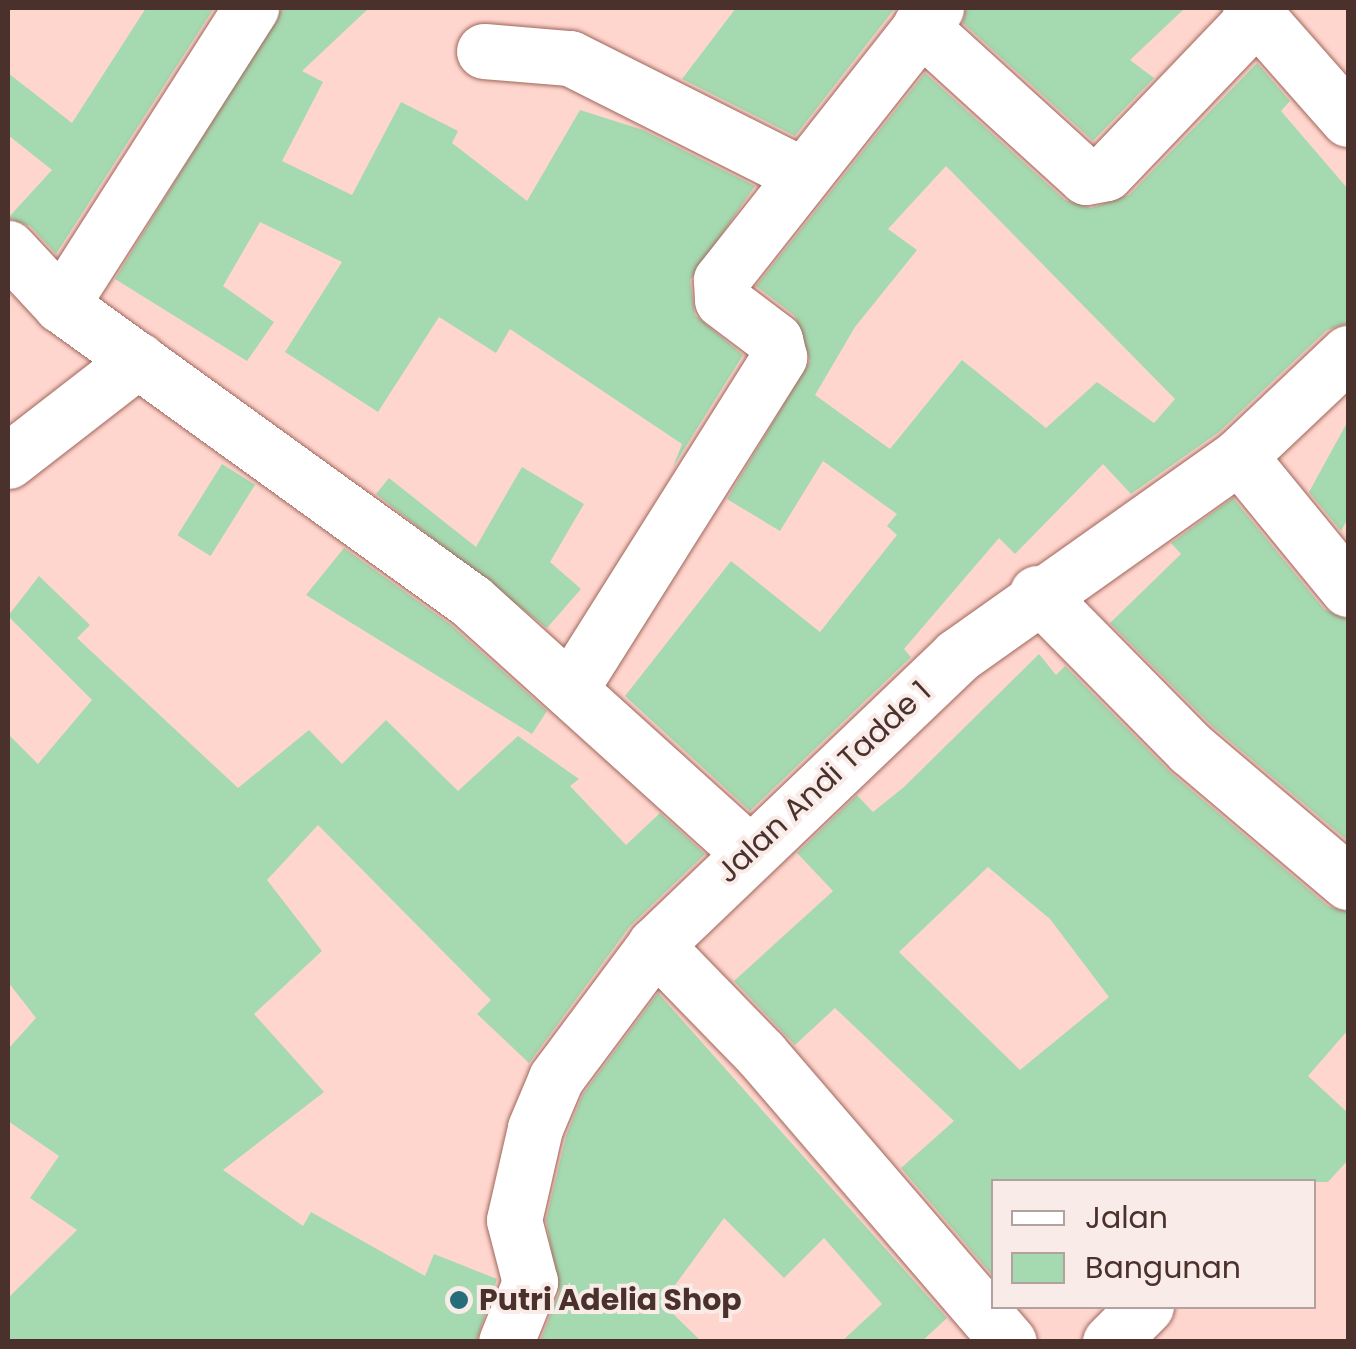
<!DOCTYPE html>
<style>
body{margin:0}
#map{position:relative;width:1356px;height:1349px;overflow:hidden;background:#ffd6ce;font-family:Poppins,sans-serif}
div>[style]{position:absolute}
.building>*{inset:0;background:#a5d9b0;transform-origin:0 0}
.roads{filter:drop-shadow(0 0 2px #a0665b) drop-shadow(0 0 2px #a0665b)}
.minor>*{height:55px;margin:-27.5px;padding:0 27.5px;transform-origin:27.5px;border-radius:27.5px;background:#fff}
.dots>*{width:28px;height:28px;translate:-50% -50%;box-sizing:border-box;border:5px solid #f8ebe8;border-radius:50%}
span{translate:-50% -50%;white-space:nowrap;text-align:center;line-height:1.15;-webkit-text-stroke:8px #f8ebe8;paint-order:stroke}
.street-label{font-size:30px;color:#4b312c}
.poi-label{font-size:30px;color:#4b312c;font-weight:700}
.left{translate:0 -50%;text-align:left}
.frame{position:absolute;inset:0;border:10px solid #4b312c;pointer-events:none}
.legend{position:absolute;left:991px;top:1179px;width:325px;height:130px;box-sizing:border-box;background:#f8ebe8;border:2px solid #b3a19d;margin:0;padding:12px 18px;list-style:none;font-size:30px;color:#4b312c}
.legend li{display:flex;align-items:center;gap:20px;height:50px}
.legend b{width:50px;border:2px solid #b3a19d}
</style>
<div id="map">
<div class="building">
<i style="clip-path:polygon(146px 8px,214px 8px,56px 254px,30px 226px,8px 218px,52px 170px,8px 135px,8px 73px,72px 123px)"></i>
<i style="clip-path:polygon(282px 8px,369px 8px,302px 71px,323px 82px,282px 161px,352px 195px,401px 102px,458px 131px,452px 143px,527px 201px,580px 110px,643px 130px,755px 186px,690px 280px,695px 315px,743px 355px,673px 467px,682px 444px,510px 329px,496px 353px,439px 317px,378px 412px,285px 352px,342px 262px,260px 222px,223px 286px,274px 322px,247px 361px,115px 279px)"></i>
<i style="clip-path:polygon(736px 8px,895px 8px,795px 136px,682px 79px)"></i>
<i style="clip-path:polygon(966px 8px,1185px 8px,1130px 60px,1154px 78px,1093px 141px,963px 23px)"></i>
<i style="clip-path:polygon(evenodd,1257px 63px,1290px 101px,1281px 111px,1348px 189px,1348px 323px,1327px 330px,1219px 432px,1131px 494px,1103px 464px,1015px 554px,999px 538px,904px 649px,911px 657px,750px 811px,625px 696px,731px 561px,820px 632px,897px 535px,887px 526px,897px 514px,823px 461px,780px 531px,727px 499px,810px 361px,795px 316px,756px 286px,925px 73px,1065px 200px,1091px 208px,1129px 195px,1257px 63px,946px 166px,1175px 399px,1154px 423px,1097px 382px,1046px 428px,962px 360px,890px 449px,815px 395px,855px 327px,917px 250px,888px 229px,946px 166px)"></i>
<i style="clip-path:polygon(1348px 421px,1348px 518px,1341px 531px,1309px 492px)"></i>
<i style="left:222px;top:464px;width:39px;height:84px;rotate:32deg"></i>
<i style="clip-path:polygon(522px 467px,584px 504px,550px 562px,581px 589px,547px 628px,376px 494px,389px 478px,476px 547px)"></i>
<i style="clip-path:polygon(1233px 498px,1324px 609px,1348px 620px,1348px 841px,1212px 726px,1110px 623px,1181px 554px,1171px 543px)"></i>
<i style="clip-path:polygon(344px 548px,451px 625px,547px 711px,532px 734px,306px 595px)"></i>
<i style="clip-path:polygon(39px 576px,90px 625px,77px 638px,238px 788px,309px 730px,342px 764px,386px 720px,458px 791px,518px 736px,579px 779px,570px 786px,626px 845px,660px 813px,705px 854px,630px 926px,529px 1063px,477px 1014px,491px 1000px,318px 825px,267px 880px,322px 951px,254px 1014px,324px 1092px,223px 1170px,303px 1226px,311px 1212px,425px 1276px,434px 1254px,497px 1279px,476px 1342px,8px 1342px,8px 1298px,77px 1230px,30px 1198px,59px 1156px,8px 1121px,8px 1049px,36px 1018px,8px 982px,8px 734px,38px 764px,92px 700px,8px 616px)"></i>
<i style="clip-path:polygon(evenodd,1039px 654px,1056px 675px,1065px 666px,1171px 773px,1328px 906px,1348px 912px,1348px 1030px,1308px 1076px,1348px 1113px,1348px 1160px,1328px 1182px,994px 1182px,993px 1276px,901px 1168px,954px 1121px,835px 1008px,795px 1045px,734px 981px,833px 891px,797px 853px,857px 795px,873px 812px,904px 787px,1039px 654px,988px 867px,1050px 919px,1109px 997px,1020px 1070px,899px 952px,988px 867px)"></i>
<i style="clip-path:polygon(658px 993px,947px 1318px,921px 1342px,841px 1342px,882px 1304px,824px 1238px,784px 1278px,724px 1218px,662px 1303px,702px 1342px,540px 1342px,559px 1292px,546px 1220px,566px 1136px,583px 1094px)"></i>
</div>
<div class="roads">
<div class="minor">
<i style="left:1250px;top:8px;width:148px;rotate:48.6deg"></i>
<i style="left:920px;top:26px;width:224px;rotate:42.3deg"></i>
<i style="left:1086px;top:177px;width:20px;rotate:-11deg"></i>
<i style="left:1106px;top:173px;width:219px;rotate:-46.3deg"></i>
<i style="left:484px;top:51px;width:86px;rotate:4.7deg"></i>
<i style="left:570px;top:58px;width:258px;rotate:26.7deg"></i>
<i style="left:8px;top:248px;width:78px;rotate:47.1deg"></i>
<i style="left:61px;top:305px;width:506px;rotate:35.83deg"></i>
<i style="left:471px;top:601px;width:373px;rotate:42.1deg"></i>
<i style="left:61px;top:305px;width:353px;rotate:-57.4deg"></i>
<i style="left:1239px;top:456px;width:172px;rotate:50.7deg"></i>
<i style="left:8px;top:461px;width:165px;rotate:-37.8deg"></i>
<i style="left:1037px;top:593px;width:219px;rotate:45.4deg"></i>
<i style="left:1191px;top:749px;width:206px;rotate:40.3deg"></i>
<i style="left:572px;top:686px;width:389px;rotate:-57.8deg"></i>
<i style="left:779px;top:357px;width:17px;rotate:-103deg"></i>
<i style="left:775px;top:340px;width:66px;rotate:-143deg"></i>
<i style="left:722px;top:300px;width:20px;rotate:-93deg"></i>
<i style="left:721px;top:280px;width:347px;rotate:-51.7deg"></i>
<i style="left:655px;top:945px;width:152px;rotate:45.8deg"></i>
<i style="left:761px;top:1054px;width:380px;rotate:49.3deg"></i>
<i style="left:506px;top:1342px;width:65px;rotate:-68.2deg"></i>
<i style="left:530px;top:1282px;width:64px;rotate:-104.5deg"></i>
<i style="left:514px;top:1220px;width:94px;rotate:-77.1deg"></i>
<i style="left:535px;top:1128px;width:54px;rotate:-67.2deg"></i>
<i style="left:556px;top:1078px;width:166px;rotate:-53.3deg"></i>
<i style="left:655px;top:945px;width:418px;rotate:-43.7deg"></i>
<i style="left:957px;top:656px;width:346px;rotate:-35.3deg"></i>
<i style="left:1239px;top:456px;width:150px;rotate:-43.4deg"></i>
<i style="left:1110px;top:1342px;width:51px;rotate:-45deg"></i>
</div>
</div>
<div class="dots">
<i style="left:459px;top:1300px;background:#266d7a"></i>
</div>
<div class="street-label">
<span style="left:824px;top:782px;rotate:-43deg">Jalan Andi Tadde 1</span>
</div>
<div class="poi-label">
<span class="left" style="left:479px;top:1300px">Putri Adelia Shop</span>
</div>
<div class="frame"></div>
<ul class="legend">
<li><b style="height:12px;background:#fff"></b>Jalan</li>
<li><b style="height:28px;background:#a5d9b0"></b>Bangunan</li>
</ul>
</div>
